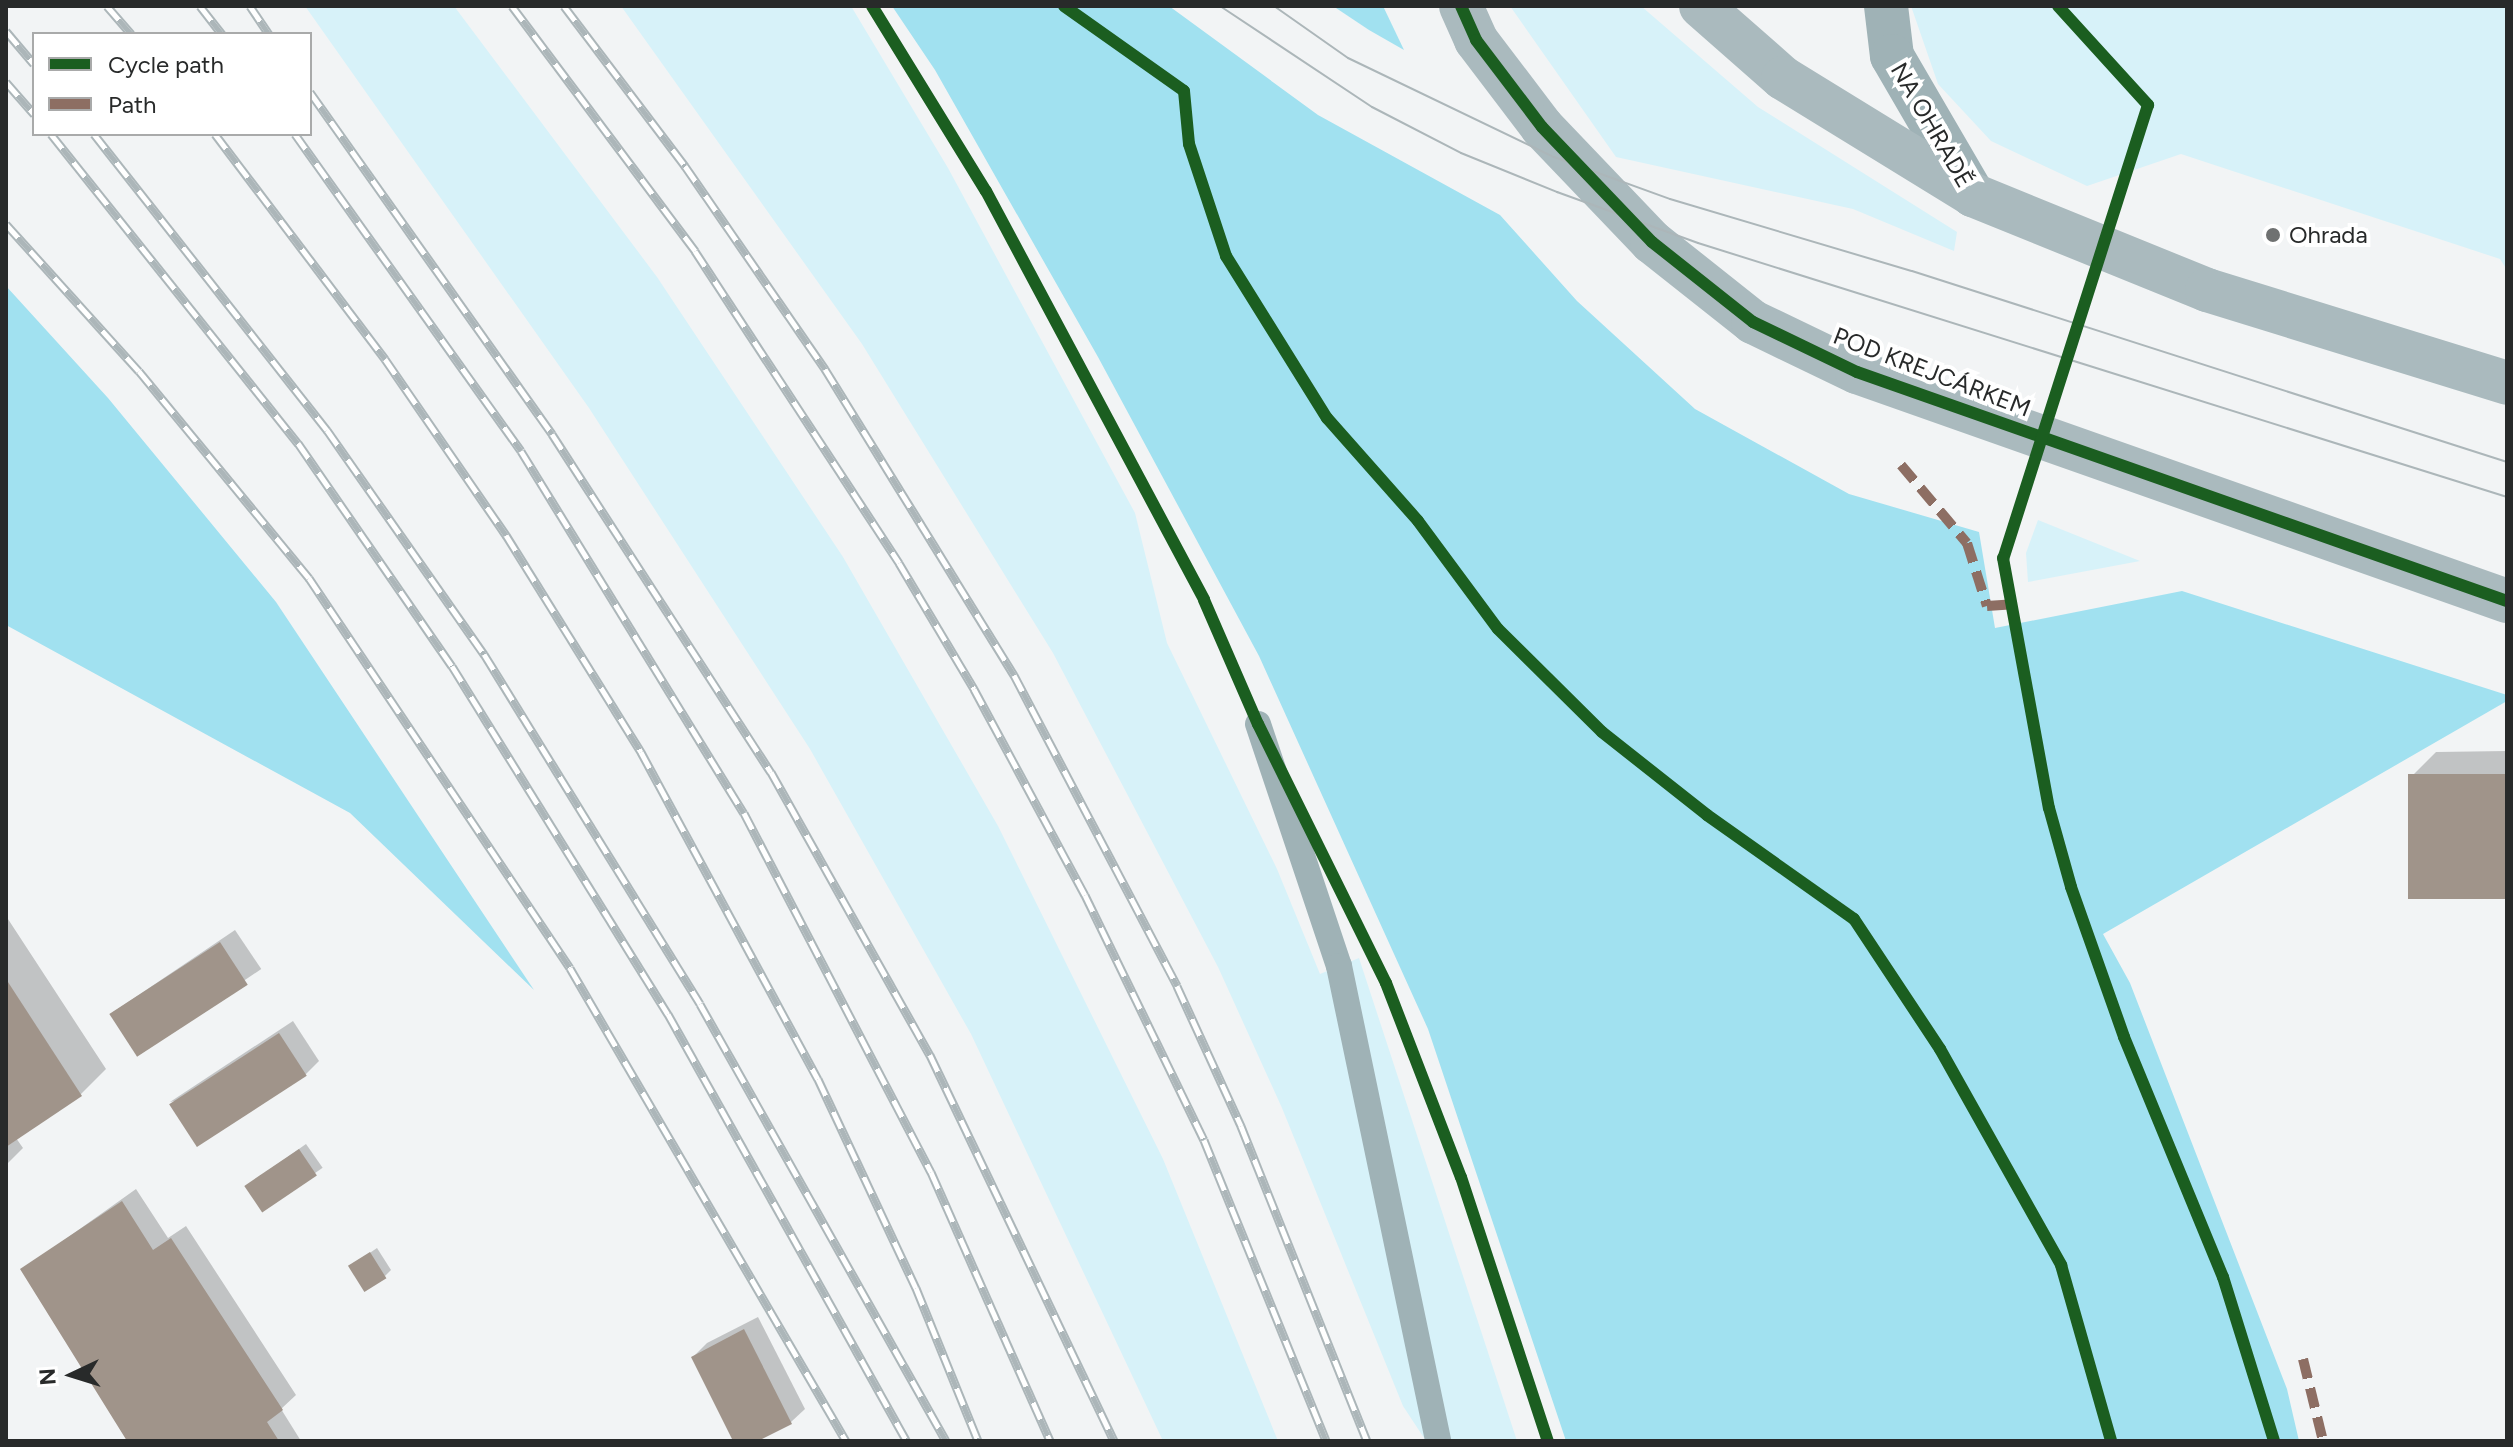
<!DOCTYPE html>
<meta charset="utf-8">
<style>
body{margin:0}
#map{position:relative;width:2513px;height:1447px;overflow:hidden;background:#f2f4f5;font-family:Figtree,sans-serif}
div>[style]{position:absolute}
.green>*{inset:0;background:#d7f2f9}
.forest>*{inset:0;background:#a1e1f0}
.shadow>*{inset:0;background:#0003;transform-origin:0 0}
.building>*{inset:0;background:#a0948a;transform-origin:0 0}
.lane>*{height:26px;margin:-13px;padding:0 13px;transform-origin:13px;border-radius:13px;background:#9fb2b6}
.street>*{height:44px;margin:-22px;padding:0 22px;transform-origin:22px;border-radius:22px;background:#9fb2b6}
.secondary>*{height:44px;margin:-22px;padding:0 22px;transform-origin:22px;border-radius:22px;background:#aababe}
.tram>*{height:2px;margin:-1px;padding:0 1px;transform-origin:1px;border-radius:1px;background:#acb6b9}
.rail>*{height:9px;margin-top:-4.5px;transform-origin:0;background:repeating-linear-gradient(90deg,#fff 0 18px,#acb6b9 0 36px);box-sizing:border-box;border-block:2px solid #acb6b9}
.quiet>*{height:10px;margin-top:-5px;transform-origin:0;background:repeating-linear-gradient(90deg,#8d6e63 0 20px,transparent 0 30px)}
.cycleway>*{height:12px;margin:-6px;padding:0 6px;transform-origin:6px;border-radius:6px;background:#1b5e20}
.dots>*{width:22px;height:22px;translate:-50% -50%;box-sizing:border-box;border:4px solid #fff;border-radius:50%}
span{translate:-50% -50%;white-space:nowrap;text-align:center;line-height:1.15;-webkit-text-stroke:8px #fff;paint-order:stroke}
.street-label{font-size:24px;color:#282a2a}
.poi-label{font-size:24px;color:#282a2a}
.left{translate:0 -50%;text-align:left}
.frame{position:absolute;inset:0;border:8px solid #282a2a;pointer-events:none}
.legend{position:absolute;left:32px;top:32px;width:280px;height:104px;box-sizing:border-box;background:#fff;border:2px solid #a9aaaa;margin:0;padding:10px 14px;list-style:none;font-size:24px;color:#282a2a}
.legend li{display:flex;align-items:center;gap:16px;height:40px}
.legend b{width:40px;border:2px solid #a9aaaa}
.north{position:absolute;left:32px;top:1335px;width:80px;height:80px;-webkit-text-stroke:6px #fff;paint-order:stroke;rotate:266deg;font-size:22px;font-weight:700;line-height:32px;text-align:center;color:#282a2a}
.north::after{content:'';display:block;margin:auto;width:28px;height:36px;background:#282a2a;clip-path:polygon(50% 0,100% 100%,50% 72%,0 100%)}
</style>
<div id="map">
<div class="green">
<i style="clip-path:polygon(305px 6px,454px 6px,657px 277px,843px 557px,998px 826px,1163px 1159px,1278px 1441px,1163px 1441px,971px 1034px,810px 749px,589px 408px)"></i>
<i style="clip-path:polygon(621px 6px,851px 6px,854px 11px,948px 168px,1135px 513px,1167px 643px,1277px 869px,1320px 974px,1359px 958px,1517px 1441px,1426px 1441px,1403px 1406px,1282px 1108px,1218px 967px,1053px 653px,862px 344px)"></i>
<i style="clip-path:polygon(1510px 6px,1641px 6px,1758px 107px,1957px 232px,1954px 251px,1853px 209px,1616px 157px)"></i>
<i style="clip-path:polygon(1911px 6px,2507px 6px,2507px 270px,2500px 259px,2181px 154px,2087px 186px,1991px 141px,1938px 84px)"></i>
<i style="clip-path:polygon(2038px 520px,2140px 561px,2028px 582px,2026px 553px)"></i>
</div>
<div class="forest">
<i style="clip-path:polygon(892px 6px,1169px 6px,1318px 115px,1500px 215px,1577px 301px,1695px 409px,1849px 494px,1979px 532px,1995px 628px,2182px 591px,2507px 695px,2507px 701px,2103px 934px,2130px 983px,2287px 1389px,2299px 1441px,1566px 1441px,1428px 1029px,1259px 656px,1098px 357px,935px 70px)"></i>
<i style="clip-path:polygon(1333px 6px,1383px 6px,1404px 50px,1369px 30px)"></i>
<i style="clip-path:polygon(6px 286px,108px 398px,276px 602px,534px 990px,350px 813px,6px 625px)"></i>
</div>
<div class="shadow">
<i style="clip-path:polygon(2507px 751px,2507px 897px,2410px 778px,2436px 752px)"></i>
<i style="clip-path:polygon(6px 916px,106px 1069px,81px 1094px,16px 1138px,23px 1148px,6px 1165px)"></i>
<i style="left:235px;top:930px;width:47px;height:148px;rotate:56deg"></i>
<i style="clip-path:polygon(293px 1021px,319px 1061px,306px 1074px,170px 1102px)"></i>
<i style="left:306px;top:1144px;width:29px;height:73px;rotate:55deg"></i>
<i style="clip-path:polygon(136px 1189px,168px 1238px,186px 1226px,296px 1395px,281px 1409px,301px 1441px,130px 1441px,22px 1270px)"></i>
<i style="clip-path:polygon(377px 1248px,391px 1270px,385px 1276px,358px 1261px)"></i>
<i style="clip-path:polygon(758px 1317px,805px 1409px,791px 1422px,753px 1441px,735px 1441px,693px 1357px,707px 1343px)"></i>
</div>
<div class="building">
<i style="left:2507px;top:774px;width:125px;height:99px;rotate:90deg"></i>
<i style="left:220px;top:942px;width:51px;height:132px;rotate:57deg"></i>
<i style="clip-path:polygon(6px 979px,82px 1096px,6px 1147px)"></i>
<i style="left:279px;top:1033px;width:51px;height:131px;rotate:57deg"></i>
<i style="left:299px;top:1149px;width:32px;height:66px;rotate:56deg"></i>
<i style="clip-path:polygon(122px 1201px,153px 1250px,171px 1238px,283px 1410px,267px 1422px,279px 1441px,127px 1441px,20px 1269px)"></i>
<i style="left:370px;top:1252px;width:31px;height:26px;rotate:58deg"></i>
<i style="clip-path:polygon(744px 1329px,792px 1424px,758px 1441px,733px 1441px,691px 1357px)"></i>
</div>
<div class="lane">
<i style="left:1258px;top:724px;width:255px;rotate:71.5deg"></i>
<i style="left:1339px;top:966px;width:485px;rotate:78.2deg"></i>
</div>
<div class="street">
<i style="left:1886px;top:6px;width:50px;rotate:83.2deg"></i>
<i style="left:1892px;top:56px;width:161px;rotate:59.8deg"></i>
</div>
<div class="secondary">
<i style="left:1461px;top:6px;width:37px;rotate:66deg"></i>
<i style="left:1476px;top:40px;width:109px;rotate:52.8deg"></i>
<i style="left:1542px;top:127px;width:159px;rotate:46.3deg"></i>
<i style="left:1652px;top:242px;width:129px;rotate:38.4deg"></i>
<i style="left:1753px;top:322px;width:115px;rotate:25.7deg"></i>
<i style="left:1857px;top:372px;width:689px;rotate:19.41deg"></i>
<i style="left:1701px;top:6px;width:109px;rotate:41.3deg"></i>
<i style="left:1783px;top:78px;width:223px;rotate:31.6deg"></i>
<i style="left:1973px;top:195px;width:253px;rotate:22.1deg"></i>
<i style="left:2207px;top:290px;width:314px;rotate:17.2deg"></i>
</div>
<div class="tram">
<i style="left:1220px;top:6px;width:182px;rotate:33.6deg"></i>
<i style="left:1372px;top:107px;width:100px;rotate:27.3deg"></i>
<i style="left:1461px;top:153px;width:104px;rotate:22.1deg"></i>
<i style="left:1557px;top:192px;width:150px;rotate:19.9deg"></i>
<i style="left:1698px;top:243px;width:848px;rotate:17.43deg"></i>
<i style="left:1274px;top:6px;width:90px;rotate:35.1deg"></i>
<i style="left:1348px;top:58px;width:229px;rotate:25.7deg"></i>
<i style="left:1554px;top:157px;width:123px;rotate:19.9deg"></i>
<i style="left:1670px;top:199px;width:252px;rotate:16.6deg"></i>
<i style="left:1912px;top:271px;width:625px;rotate:17.8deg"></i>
</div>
<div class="rail">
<i style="left:107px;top:6px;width:37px;rotate:49deg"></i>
<i style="left:200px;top:6px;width:36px;rotate:52deg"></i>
<i style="left:250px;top:6px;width:34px;rotate:56deg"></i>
<i style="left:512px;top:6px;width:306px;rotate:53.2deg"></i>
<i style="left:695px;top:251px;width:373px;rotate:56.8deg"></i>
<i style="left:899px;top:563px;width:147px;rotate:59.2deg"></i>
<i style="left:974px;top:689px;width:234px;rotate:61.7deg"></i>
<i style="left:1085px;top:895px;width:272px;rotate:64.1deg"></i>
<i style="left:1204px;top:1140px;width:325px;rotate:67.9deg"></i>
<i style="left:564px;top:6px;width:201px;rotate:52.9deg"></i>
<i style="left:685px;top:166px;width:247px;rotate:55.4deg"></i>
<i style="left:825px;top:369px;width:360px;rotate:58.3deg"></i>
<i style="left:1014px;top:675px;width:351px;rotate:62.3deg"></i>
<i style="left:1177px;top:986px;width:154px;rotate:65.4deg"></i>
<i style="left:1241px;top:1126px;width:339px;rotate:68.2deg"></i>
<i style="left:6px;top:31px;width:43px;rotate:49.7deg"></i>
<i style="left:6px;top:82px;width:43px;rotate:48.8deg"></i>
<i style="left:310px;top:92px;width:419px;rotate:54.7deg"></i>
<i style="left:552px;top:434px;width:403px;rotate:57.1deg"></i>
<i style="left:771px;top:772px;width:325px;rotate:60.7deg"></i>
<i style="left:930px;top:1055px;width:428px;rotate:64.5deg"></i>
<i style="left:51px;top:134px;width:396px;rotate:51.4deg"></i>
<i style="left:298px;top:443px;width:271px;rotate:55.4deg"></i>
<i style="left:452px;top:666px;width:410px;rotate:58.2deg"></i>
<i style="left:668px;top:1014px;width:489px;rotate:60.8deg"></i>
<i style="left:94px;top:134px;width:377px;rotate:51.8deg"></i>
<i style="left:327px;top:430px;width:274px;rotate:55deg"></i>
<i style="left:484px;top:654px;width:411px;rotate:58.3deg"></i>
<i style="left:700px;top:1004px;width:501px;rotate:60.62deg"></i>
<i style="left:215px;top:134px;width:282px;rotate:52.9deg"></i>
<i style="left:385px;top:359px;width:214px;rotate:55.5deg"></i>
<i style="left:506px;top:535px;width:256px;rotate:58.1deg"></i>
<i style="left:641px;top:752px;width:372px;rotate:61.6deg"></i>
<i style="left:818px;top:1079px;width:231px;rotate:64.9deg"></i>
<i style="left:916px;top:1288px;width:165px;rotate:67.9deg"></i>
<i style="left:295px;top:134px;width:389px;rotate:54.5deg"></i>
<i style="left:521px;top:451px;width:425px;rotate:58.4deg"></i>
<i style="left:744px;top:813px;width:405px;rotate:62.5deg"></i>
<i style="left:931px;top:1172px;width:294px;rotate:66.1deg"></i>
<i style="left:6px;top:224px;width:198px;rotate:47.9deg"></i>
<i style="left:139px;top:371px;width:268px;rotate:50.6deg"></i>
<i style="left:309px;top:578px;width:469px;rotate:56.2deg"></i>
<i style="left:570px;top:968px;width:548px;rotate:59.74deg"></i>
</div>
<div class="quiet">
<i style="left:1901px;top:465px;width:102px;rotate:49.8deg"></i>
<i style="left:1967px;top:543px;width:66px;rotate:72.4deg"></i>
<i style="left:1987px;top:606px;width:26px;rotate:-4deg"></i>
<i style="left:2303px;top:1359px;width:84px;rotate:76.3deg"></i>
</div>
<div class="cycleway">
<i style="left:872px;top:6px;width:217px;rotate:58.4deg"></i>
<i style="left:986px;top:191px;width:463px;rotate:61.9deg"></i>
<i style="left:1204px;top:600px;width:135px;rotate:66.5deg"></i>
<i style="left:1258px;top:724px;width:289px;rotate:63.7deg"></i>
<i style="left:1386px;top:983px;width:208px;rotate:68.9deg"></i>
<i style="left:1461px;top:1177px;width:278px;rotate:71.8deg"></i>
<i style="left:1064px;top:6px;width:147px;rotate:35.3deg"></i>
<i style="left:1184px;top:91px;width:53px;rotate:84.6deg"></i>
<i style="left:1189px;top:144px;width:118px;rotate:71.7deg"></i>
<i style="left:1226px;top:256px;width:191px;rotate:58.1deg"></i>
<i style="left:1327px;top:418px;width:137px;rotate:48.5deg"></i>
<i style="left:1418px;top:521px;width:134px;rotate:53.5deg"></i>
<i style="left:1498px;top:629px;width:146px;rotate:44.7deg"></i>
<i style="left:1602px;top:732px;width:134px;rotate:38.3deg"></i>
<i style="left:1707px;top:815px;width:180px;rotate:35.3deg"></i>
<i style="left:1854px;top:919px;width:156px;rotate:56.5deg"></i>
<i style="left:1940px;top:1049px;width:248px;rotate:60.7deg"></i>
<i style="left:2061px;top:1265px;width:183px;rotate:74.1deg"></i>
<i style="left:1461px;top:6px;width:37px;rotate:66deg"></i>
<i style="left:1476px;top:40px;width:109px;rotate:52.8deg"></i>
<i style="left:1542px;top:127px;width:159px;rotate:46.3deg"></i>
<i style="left:1652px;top:242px;width:129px;rotate:38.4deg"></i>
<i style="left:1753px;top:322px;width:115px;rotate:25.7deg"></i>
<i style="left:1857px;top:372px;width:689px;rotate:19.41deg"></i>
<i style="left:2058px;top:6px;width:134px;rotate:47.7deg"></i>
<i style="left:2148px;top:105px;width:476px;rotate:107.7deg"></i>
<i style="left:2003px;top:558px;width:254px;rotate:79.6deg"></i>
<i style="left:2049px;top:808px;width:82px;rotate:74.4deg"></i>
<i style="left:2071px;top:887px;width:159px;rotate:70.5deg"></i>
<i style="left:2124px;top:1037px;width:260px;rotate:67.6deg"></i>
<i style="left:2223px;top:1277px;width:172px;rotate:72.7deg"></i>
</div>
<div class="dots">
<i style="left:2273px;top:235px;background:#6f7171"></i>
</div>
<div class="street-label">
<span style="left:1932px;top:125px;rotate:60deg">NA OHRADĚ</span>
<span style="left:1932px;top:372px;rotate:21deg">POD KREJCÁRKEM</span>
</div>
<div class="poi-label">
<span class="left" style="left:2289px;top:235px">Ohrada</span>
</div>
<div class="frame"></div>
<ul class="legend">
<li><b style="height:10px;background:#1b5e20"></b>Cycle path</li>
<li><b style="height:10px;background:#8d6e63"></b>Path</li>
</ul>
<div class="north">N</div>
</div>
